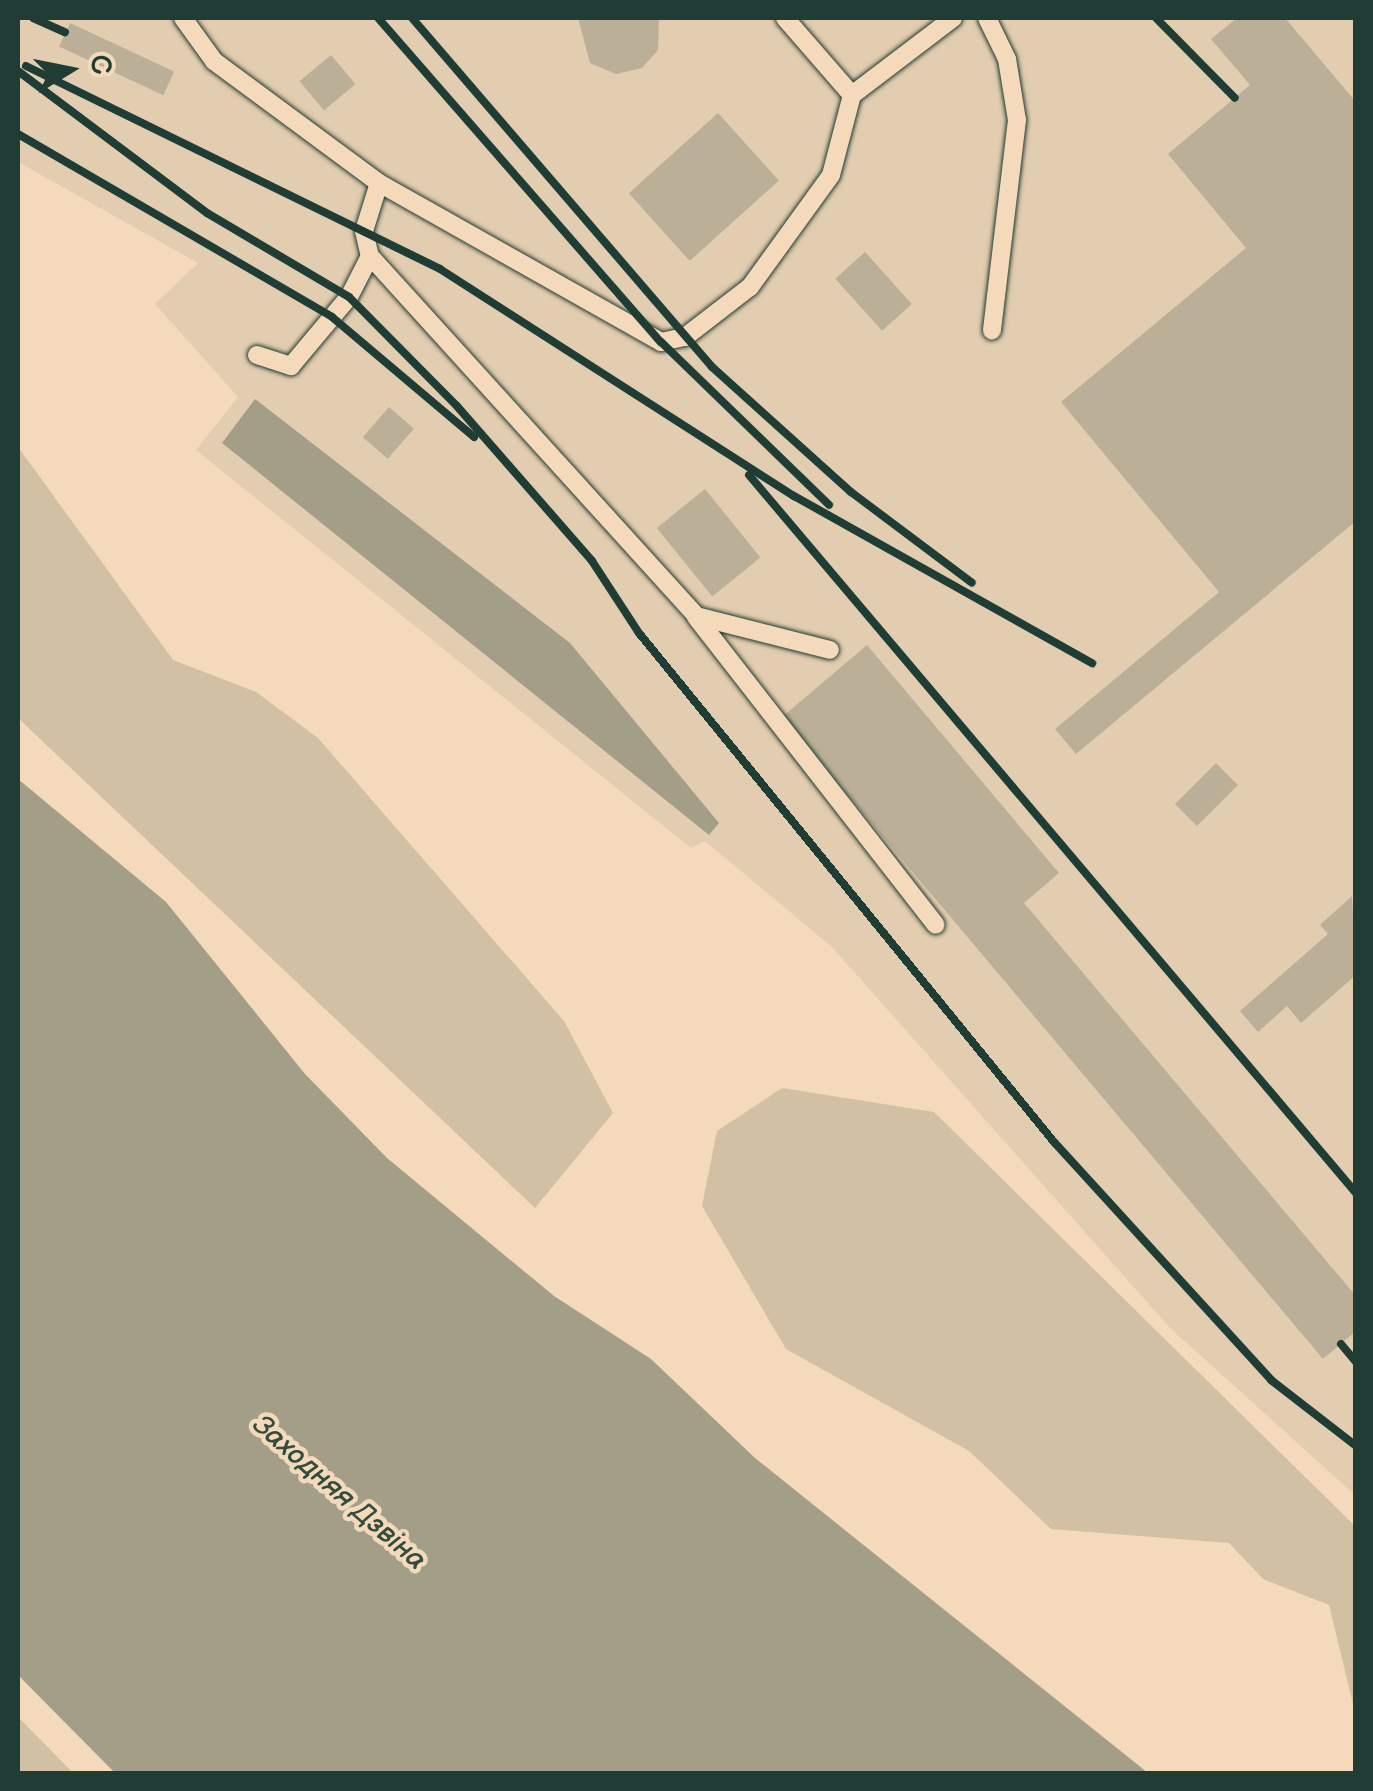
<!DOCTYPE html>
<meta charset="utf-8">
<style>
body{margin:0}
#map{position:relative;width:1373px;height:1791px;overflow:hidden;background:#f4d9ba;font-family:"Balsamiq Sans",sans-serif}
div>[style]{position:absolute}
.built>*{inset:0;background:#e3cdb0}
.green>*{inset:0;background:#d2c0a4}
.water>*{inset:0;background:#a39e87}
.building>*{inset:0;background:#bbb097;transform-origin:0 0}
.roads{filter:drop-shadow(0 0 2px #1f3d34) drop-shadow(0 0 2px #1f3d34)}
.service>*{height:18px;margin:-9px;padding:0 9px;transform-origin:9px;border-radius:9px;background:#f4d9ba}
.rail>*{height:8px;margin:-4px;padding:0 4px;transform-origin:4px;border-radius:4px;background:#1f3d34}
span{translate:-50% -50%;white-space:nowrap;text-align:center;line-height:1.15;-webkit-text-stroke:9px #f4d9ba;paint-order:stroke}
.water-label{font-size:28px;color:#334c40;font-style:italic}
.frame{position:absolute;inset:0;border:20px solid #1f3d34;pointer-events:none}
.north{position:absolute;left:20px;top:20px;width:100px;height:100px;-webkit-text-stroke:8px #f4d9ba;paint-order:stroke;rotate:80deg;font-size:28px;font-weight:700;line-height:40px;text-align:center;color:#1f3d34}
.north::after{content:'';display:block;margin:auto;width:35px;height:45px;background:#1f3d34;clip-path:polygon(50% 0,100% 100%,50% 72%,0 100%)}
</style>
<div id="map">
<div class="built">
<i style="clip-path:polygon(18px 18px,1355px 18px,1355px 1495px,1170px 1328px,832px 947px,705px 841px,691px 848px,196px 450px,238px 397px,155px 304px,198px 263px,18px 162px)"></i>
</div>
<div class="green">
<i style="clip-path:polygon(18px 447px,173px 660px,256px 692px,318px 738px,564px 1021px,613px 1113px,535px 1208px,18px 718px)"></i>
<i style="clip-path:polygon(782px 1088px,934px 1112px,1355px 1526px,1355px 1712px,1329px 1605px,1263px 1579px,1229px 1543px,1051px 1529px,969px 1451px,786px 1349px,702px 1206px,717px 1131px)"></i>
<i style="clip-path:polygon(18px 1717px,24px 1723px,73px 1773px,18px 1773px)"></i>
</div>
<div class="water">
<i style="clip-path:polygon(255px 399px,570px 643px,719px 823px,709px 835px,222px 443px)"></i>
<i style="clip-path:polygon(18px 779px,166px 902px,305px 1074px,387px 1158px,554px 1296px,651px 1359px,755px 1458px,1148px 1773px,115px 1773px,18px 1675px)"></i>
</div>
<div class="building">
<i style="clip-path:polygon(578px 18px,659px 18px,658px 50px,642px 68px,616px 74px,590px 63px)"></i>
<i style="clip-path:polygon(1237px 18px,1285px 18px,1356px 102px,1356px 521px,1076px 754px,1055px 729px,1219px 592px,1061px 402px,1246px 248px,1168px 154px,1250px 85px,1211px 39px)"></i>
<i style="left:70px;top:23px;width:115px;height:26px;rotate:25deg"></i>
<i style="left:331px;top:55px;width:38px;height:41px;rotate:50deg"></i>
<i style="left:718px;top:113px;width:91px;height:120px;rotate:48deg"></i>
<i style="left:865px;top:252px;width:70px;height:40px;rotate:48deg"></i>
<i style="left:389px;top:407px;width:33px;height:40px;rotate:41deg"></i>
<i style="left:705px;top:489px;width:88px;height:62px;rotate:51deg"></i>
<i style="clip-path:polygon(867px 645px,1059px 873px,1024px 903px,1356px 1296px,1356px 1331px,1323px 1359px,782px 717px)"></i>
<i style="left:1216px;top:763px;width:31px;height:58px;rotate:45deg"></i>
<i style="clip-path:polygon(1352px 896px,1356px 975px,1301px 1023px,1287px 1006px,1258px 1032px,1240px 1011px,1328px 934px,1320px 925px)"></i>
</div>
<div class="roads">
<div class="service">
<i style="left:183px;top:18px;width:53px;rotate:54.2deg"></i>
<i style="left:214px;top:61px;width:205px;rotate:36.5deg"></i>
<i style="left:379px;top:183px;width:324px;rotate:29.4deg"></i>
<i style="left:661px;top:342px;width:25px;rotate:-12deg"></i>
<i style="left:685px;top:337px;width:82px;rotate:-37.6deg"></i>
<i style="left:750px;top:287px;width:138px;rotate:-54.1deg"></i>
<i style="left:831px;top:175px;width:83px;rotate:-75.3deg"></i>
<i style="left:785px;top:18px;width:102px;rotate:49deg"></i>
<i style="left:852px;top:95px;width:127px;rotate:-37.3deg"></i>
<i style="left:987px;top:18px;width:46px;rotate:64deg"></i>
<i style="left:1007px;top:59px;width:62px;rotate:80.7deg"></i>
<i style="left:1017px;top:120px;width:212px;rotate:96.8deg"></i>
<i style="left:379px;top:183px;width:50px;rotate:107.4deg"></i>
<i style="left:364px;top:231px;width:26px;rotate:77deg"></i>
<i style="left:370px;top:256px;width:486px;rotate:47.8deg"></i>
<i style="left:696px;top:616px;width:138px;rotate:14.2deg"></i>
<i style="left:257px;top:355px;width:36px;rotate:18deg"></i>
<i style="left:291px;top:366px;width:90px;rotate:-50deg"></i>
<i style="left:349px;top:297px;width:46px;rotate:-62.9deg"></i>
<i style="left:696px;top:617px;width:390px;rotate:52.1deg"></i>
</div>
</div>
<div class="rail">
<i style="left:33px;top:18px;width:35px;rotate:24deg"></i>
<i style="left:378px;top:18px;width:430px;rotate:48.9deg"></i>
<i style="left:661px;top:342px;width:234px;rotate:44.1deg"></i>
<i style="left:412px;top:18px;width:460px;rotate:49.3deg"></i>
<i style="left:712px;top:367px;width:187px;rotate:42deg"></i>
<i style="left:851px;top:492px;width:151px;rotate:36.9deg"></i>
<i style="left:1156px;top:18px;width:112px;rotate:45.4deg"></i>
<i style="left:26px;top:66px;width:461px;rotate:26.1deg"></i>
<i style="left:440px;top:269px;width:421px;rotate:32.7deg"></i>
<i style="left:794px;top:496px;width:342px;rotate:29.3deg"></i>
<i style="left:18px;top:71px;width:236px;rotate:36.9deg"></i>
<i style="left:207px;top:213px;width:165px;rotate:30.6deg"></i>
<i style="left:349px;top:297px;width:152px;rotate:45.3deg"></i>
<i style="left:456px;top:405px;width:207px;rotate:48.9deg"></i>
<i style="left:592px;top:561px;width:86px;rotate:56.9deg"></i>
<i style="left:639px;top:633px;width:657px;rotate:50.81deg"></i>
<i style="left:1054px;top:1142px;width:322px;rotate:47.6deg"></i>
<i style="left:1271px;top:1380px;width:108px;rotate:37.8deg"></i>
<i style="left:18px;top:134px;width:363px;rotate:30.2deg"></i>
<i style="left:332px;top:317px;width:186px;rotate:40.2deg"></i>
<i style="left:749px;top:475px;width:940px;rotate:49.79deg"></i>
<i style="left:1341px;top:1344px;width:23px;rotate:50deg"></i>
</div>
<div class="water-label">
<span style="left:339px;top:1493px;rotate:41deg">Заходняя Дзвіна</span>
</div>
<div class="frame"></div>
<div class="north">С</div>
</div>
